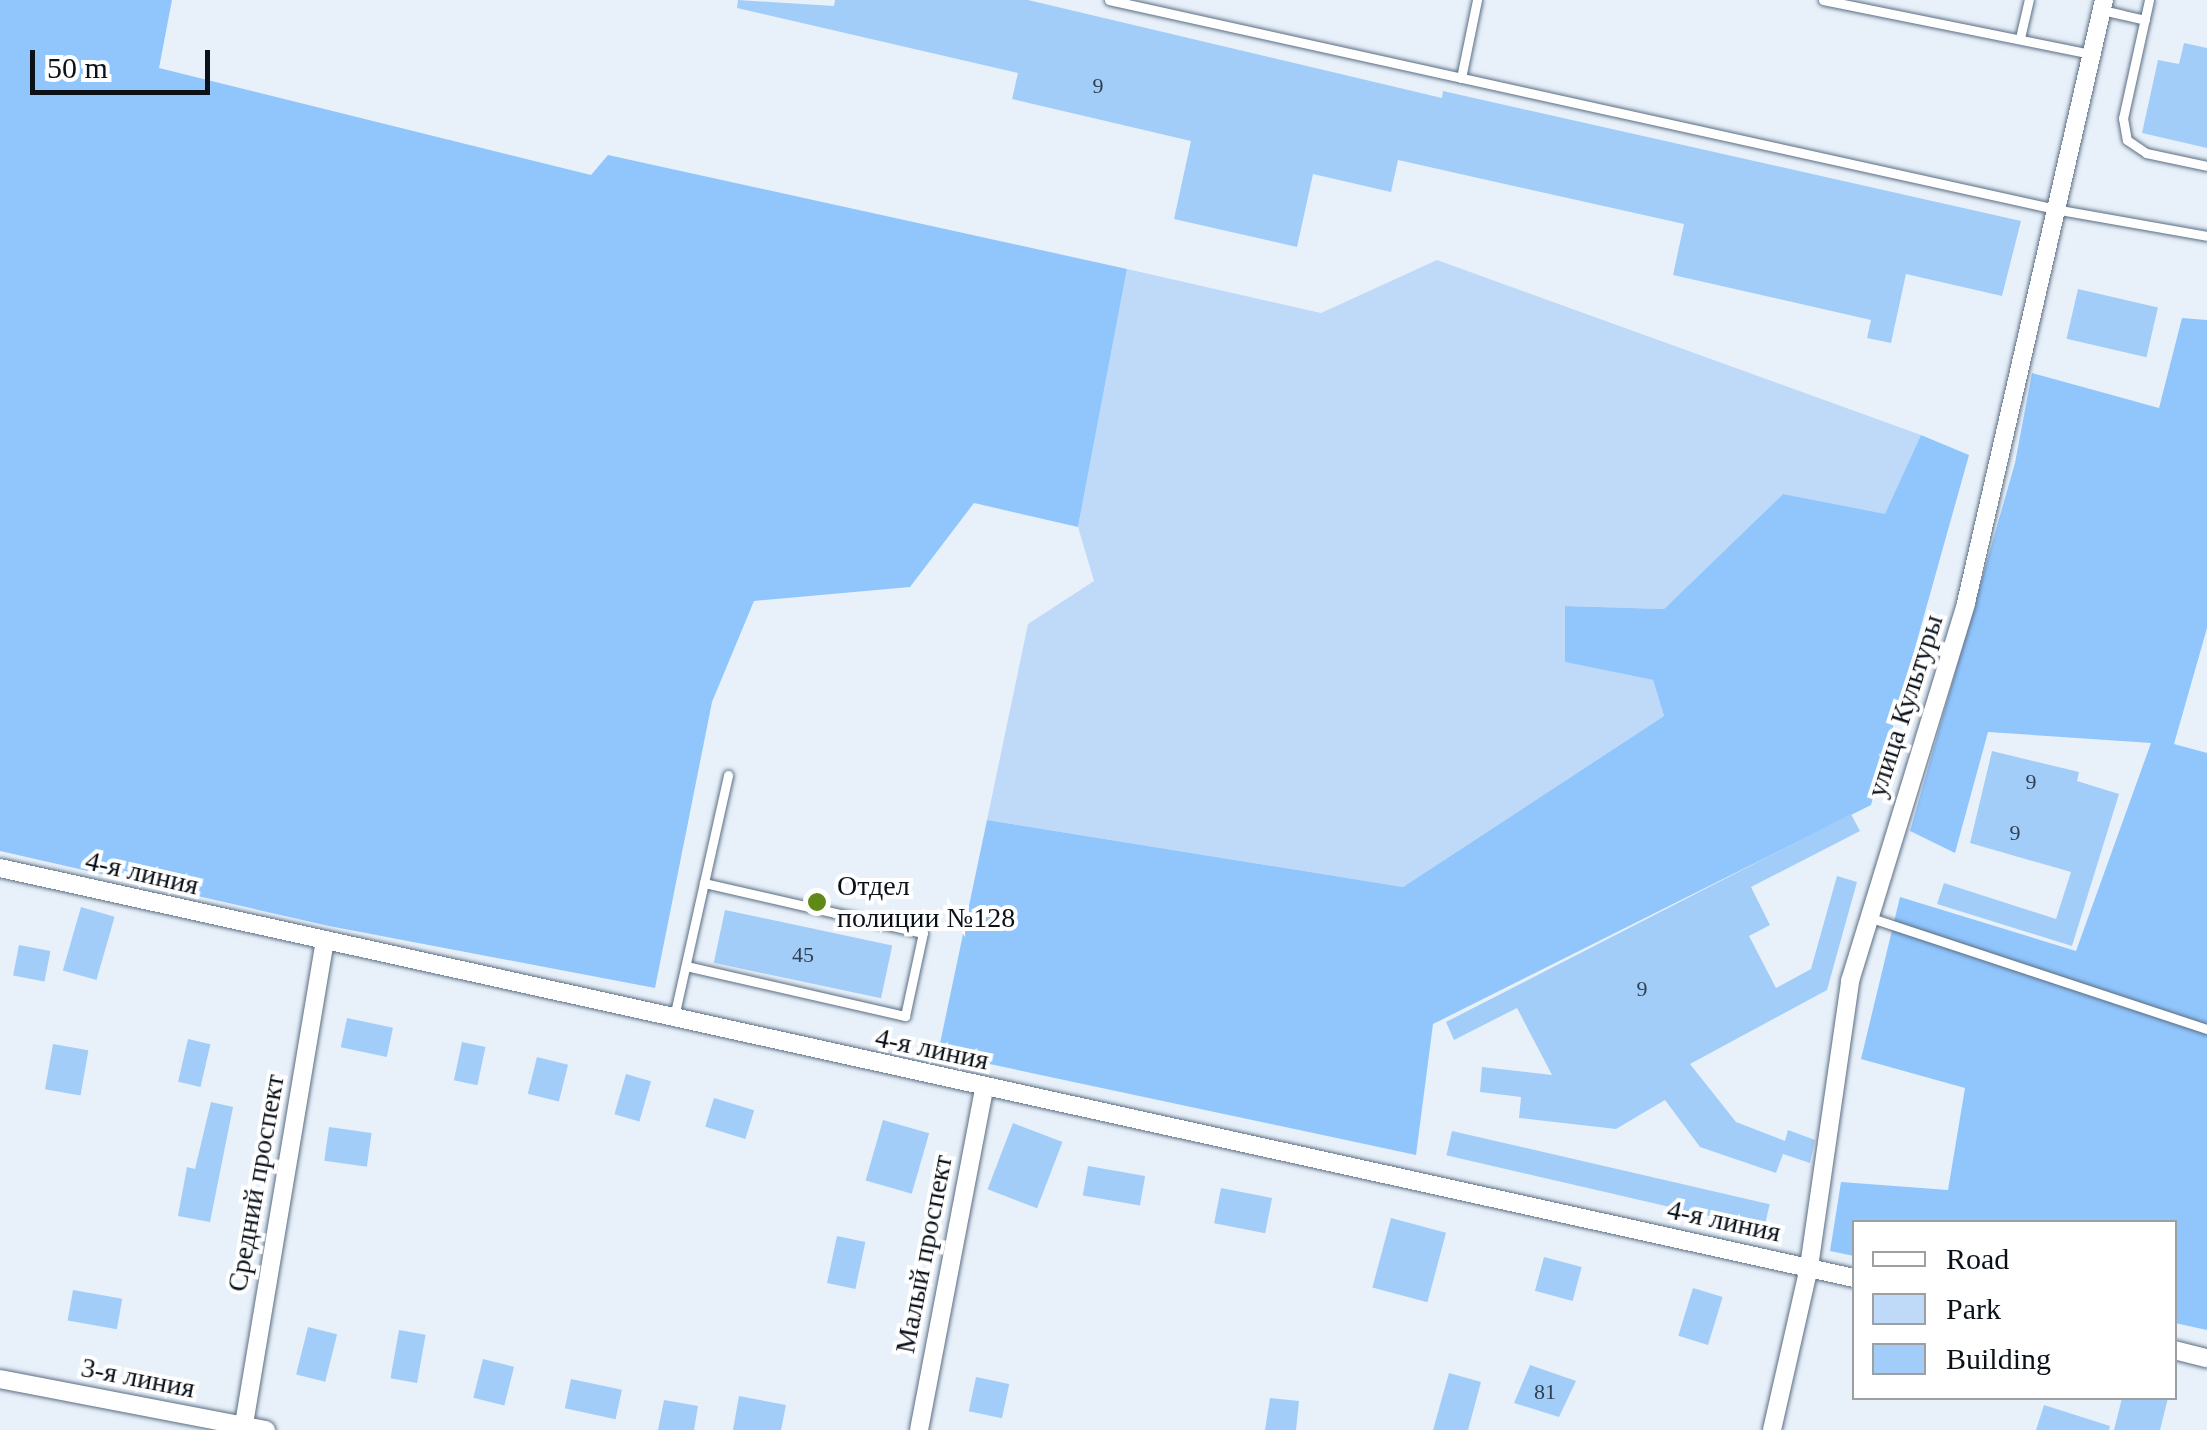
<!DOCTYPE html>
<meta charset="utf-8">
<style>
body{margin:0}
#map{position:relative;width:2207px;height:1430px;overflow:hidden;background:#e8f1fa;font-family:"Times New Roman",serif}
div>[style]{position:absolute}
.green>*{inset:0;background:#bedaf8}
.forest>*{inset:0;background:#91c6fd}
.building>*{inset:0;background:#a3cdf9;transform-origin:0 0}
.roads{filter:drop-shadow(0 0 2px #5a6e83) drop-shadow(0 0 2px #5a6e83)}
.lane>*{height:9px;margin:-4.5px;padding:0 4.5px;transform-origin:4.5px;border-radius:4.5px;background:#fff}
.street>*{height:18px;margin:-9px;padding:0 9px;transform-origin:9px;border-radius:9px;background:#fff}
.dots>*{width:28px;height:28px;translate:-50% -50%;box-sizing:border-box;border:5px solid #fff;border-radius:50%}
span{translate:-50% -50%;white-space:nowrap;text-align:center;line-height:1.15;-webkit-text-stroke:8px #fff;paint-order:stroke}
.number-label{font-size:22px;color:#304051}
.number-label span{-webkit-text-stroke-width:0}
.street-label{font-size:28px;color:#0a1119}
.poi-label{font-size:28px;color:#0a1119}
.left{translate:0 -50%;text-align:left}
.legend{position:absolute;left:1852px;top:1220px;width:325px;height:180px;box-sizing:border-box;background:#fff;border:2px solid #9da0a3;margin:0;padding:12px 18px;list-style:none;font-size:30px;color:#0a1119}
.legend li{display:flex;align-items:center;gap:20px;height:50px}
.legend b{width:50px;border:2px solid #9da0a3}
.scale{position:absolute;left:30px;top:50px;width:180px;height:45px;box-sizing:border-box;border:5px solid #0a1119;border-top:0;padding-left:12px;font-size:30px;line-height:35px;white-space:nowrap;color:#0a1119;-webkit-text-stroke:8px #fff;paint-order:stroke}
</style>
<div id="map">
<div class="green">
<i style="clip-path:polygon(1437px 260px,1921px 435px,1885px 515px,1783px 494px,1664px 609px,1565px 606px,1566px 662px,1653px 680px,1664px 716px,1403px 887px,987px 820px,1028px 624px,1094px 581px,1078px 527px,1127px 269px,1321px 313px)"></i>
</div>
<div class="forest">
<i style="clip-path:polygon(0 0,172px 0,159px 68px,591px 175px,608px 155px,1127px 269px,1078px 527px,974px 503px,910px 587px,754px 601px,712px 702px,655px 988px,329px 926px,0 851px)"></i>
<i style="clip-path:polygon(2182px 318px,2207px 320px,2207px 628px,2174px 744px,2207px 753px,2207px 1330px,2175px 1323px,2174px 1222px,1854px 1222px,1854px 1256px,1830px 1251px,1841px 1182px,1948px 1190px,1965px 1088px,1861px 1059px,1900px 897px,2076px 951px,2151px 743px,1988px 732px,1955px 853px,1910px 831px,2015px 463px,2032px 373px,2159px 408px)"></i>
<i style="clip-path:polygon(1921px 435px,1969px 455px,1871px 805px,1433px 1024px,1416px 1155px,938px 1053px,987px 820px,1403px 887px,1664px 716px,1653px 680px,1565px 662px,1565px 606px,1664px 609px,1783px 494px,1885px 514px)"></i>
</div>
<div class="building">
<i style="clip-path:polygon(738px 0,834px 6px,835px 0,1028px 0,1442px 98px,1443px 91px,2021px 221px,2002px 296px,1906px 274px,1891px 343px,1867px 338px,1871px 320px,1673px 275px,1684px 224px,1398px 160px,1391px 192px,1313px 174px,1297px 247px,1174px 219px,1191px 141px,1012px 99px,1018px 73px,737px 8px)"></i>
<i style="clip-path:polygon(2184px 43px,2207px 48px,2207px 148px,2142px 133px,2158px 60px,2179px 64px)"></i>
<i style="left:2078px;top:289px;width:82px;height:51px;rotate:13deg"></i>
<i style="clip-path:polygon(1992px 751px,2079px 772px,2077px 781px,2119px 794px,2072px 946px,1937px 904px,1944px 883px,2056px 919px,2071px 872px,1970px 843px)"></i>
<i style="clip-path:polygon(1851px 814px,1860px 831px,1751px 887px,1770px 925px,1749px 936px,1776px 988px,1811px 969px,1837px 876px,1857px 882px,1827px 990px,1690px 1064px,1736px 1122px,1785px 1141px,1788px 1130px,1815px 1140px,1810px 1163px,1783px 1154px,1776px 1173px,1700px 1147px,1665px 1100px,1616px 1129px,1519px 1118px,1521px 1097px,1480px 1092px,1482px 1067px,1552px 1075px,1517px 1008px,1454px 1040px,1446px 1022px)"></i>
<i style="left:81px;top:907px;width:35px;height:66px;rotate:16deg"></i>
<i style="left:725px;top:910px;width:171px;height:54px;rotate:12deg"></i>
<i style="left:19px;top:945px;width:32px;height:31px;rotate:11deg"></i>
<i style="left:347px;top:1018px;width:47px;height:30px;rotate:12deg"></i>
<i style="left:188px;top:1039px;width:23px;height:44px;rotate:13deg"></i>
<i style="left:462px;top:1042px;width:24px;height:39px;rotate:12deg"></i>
<i style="left:53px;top:1044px;width:36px;height:46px;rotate:10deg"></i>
<i style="left:537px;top:1057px;width:32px;height:38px;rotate:14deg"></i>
<i style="left:626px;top:1074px;width:26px;height:42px;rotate:16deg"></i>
<i style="left:714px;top:1098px;width:42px;height:30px;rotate:17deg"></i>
<i style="clip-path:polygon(211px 1102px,233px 1107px,210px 1222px,178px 1216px,187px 1167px,195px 1169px)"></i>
<i style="left:883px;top:1120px;width:48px;height:63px;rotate:16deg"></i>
<i style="left:1013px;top:1123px;width:53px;height:71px;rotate:21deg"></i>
<i style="left:329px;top:1127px;width:43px;height:34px;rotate:8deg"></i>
<i style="left:1452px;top:1131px;width:326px;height:25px;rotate:13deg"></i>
<i style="left:1088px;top:1166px;width:58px;height:30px;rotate:10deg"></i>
<i style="left:1221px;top:1188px;width:52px;height:36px;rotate:11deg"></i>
<i style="left:1391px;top:1218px;width:57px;height:72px;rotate:15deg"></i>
<i style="left:837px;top:1236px;width:29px;height:48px;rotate:12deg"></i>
<i style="left:1544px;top:1257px;width:39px;height:35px;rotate:15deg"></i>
<i style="left:1693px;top:1288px;width:31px;height:50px;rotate:17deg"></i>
<i style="left:73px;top:1290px;width:50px;height:31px;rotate:10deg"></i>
<i style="left:308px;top:1327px;width:30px;height:49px;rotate:14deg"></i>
<i style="left:399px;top:1330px;width:27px;height:49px;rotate:10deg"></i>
<i style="left:483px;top:1359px;width:32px;height:40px;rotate:14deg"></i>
<i style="clip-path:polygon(1530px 1365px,1576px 1381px,1559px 1417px,1514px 1403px)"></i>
<i style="clip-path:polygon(1449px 1373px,1481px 1382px,1468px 1430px,1433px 1430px)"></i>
<i style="left:976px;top:1377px;width:34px;height:35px;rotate:12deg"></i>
<i style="left:571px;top:1379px;width:52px;height:30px;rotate:12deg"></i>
<i style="clip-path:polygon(739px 1396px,786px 1405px,781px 1430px,733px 1430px)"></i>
<i style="clip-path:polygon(1270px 1398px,1299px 1401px,1296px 1430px,1265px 1430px)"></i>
<i style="clip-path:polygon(2122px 1398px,2168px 1398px,2160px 1430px,2114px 1430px)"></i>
<i style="clip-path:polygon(664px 1400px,698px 1406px,694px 1430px,658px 1430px)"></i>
<i style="clip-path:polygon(2044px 1405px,2110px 1426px,2109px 1430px,2036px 1430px)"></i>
</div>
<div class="roads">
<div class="lane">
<i style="left:1109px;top:0;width:974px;rotate:12.45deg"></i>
<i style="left:2060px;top:210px;width:149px;rotate:10deg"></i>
<i style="left:1823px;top:0;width:274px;rotate:11.4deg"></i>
<i style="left:2149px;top:0;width:121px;rotate:102.4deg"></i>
<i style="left:2123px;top:118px;width:22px;rotate:80deg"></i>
<i style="left:2127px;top:140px;width:23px;rotate:34deg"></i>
<i style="left:2146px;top:153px;width:62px;rotate:12deg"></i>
<i style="left:2102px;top:10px;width:44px;rotate:13.1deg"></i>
<i style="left:2020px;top:38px;width:39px;rotate:-77deg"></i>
<i style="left:1461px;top:78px;width:80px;rotate:-78.4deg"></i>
<i style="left:1868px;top:917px;width:357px;rotate:18.3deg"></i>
<i style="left:686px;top:966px;width:225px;rotate:12.9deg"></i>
<i style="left:905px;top:1016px;width:85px;rotate:-77.8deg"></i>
<i style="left:923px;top:933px;width:225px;rotate:-167.1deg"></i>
<i style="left:674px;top:1017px;width:248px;rotate:-77.4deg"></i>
</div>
<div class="street">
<i style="left:0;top:868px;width:1899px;rotate:12.47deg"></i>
<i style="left:2174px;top:1350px;width:34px;rotate:14deg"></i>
<i style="left:0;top:1379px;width:271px;rotate:10.9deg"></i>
<i style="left:243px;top:1430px;width:493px;rotate:-80.5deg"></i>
<i style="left:919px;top:1430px;width:348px;rotate:-79.2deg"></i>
<i style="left:1772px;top:1430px;width:167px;rotate:-77.2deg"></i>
<i style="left:1809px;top:1267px;width:289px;rotate:-81.8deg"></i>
<i style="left:1850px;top:981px;width:395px;rotate:-72.9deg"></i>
<i style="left:1966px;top:603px;width:619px;rotate:-77.11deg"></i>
</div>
</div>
<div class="dots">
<i style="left:817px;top:902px;background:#5f8a18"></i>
</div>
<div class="number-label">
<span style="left:1098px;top:86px">9</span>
<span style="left:2031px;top:782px">9</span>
<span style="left:2015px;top:833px">9</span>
<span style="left:803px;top:955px">45</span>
<span style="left:1642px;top:989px">9</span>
<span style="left:1545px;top:1392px">81</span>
</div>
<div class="street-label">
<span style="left:1905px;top:706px;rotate:-72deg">улица Культуры</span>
<span style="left:142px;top:873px;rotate:13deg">4-я линия</span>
<span style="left:932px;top:1049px;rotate:12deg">4-я линия</span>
<span style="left:256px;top:1183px;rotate:-80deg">Средний проспект</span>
<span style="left:1724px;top:1221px;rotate:12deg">4-я линия</span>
<span style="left:924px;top:1254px;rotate:-79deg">Малый проспект</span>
<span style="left:138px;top:1378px;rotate:11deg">3-я линия</span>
</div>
<div class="poi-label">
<span class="left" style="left:837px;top:902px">Отдел<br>полиции №128</span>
</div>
<ul class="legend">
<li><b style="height:12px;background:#fff"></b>Road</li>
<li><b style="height:28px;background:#bedaf8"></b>Park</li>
<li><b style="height:28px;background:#a3cdf9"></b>Building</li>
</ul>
<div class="scale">50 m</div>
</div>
